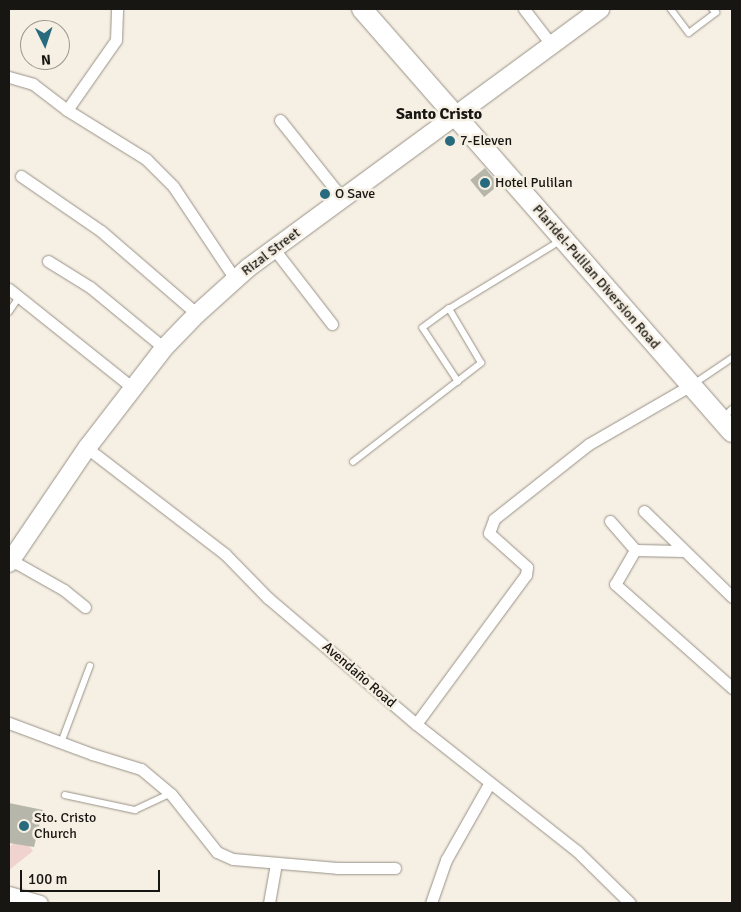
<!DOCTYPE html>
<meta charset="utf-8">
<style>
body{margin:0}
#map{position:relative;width:741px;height:912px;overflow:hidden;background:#f6efe3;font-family:Signika,sans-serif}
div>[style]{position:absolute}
.green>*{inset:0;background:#f0d2cf}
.building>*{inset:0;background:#b6b6aa;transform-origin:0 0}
.roads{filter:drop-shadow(0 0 1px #989187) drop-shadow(0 0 1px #989187)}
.lane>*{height:5.5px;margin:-2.75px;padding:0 2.75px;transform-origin:2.75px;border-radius:2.75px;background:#fff}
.street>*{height:11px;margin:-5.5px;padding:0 5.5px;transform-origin:5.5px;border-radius:5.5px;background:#fff}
.secondary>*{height:15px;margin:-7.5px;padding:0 7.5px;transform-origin:7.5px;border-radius:7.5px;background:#fff}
.primary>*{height:18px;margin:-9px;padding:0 9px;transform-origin:9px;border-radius:9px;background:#fff}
.highway>*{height:20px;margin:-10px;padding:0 10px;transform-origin:10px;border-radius:10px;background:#fff}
.dots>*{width:14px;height:14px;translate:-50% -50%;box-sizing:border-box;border:2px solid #f6efe3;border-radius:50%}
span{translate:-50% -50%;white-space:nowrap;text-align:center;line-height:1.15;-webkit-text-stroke:5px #f6efe3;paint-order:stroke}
.poi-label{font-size:14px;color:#181612}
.left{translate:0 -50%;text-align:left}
.street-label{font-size:14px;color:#181612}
.quarter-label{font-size:16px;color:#181612;font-weight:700}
.frame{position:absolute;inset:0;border:10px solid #181612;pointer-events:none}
.north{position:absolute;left:20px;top:20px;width:50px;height:50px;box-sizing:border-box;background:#f6efe3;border:1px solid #9d988f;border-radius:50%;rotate:176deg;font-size:14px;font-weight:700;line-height:20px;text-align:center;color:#181612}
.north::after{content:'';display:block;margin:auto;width:18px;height:22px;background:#296b7e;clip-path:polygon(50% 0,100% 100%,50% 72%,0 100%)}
.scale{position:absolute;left:20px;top:870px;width:140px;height:22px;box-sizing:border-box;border:2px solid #181612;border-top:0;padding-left:6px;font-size:15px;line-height:18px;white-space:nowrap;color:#181612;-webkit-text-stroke:4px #f6efe3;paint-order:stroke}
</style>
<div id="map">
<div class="green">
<i style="clip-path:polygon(22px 837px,33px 851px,9px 870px,9px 847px)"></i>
</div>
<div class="building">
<i style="left:485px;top:168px;width:22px;height:19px;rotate:51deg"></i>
<i style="clip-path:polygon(9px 803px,43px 810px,34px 847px,9px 843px)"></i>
</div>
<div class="roads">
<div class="lane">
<i style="left:671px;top:9px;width:30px;rotate:53deg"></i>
<i style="left:689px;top:33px;width:34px;rotate:-37deg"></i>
<i style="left:716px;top:13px;width:6px;rotate:-135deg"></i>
<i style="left:449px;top:309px;width:32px;rotate:144deg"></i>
<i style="left:423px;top:328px;width:64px;rotate:56.6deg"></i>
<i style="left:9px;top:312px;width:18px;rotate:-56deg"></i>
<i style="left:695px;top:383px;width:45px;rotate:-34deg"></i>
<i style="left:724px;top:417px;width:11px;rotate:-45deg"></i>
<i style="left:353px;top:462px;width:162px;rotate:-37.7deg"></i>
<i style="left:481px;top:363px;width:63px;rotate:-120.7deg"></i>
<i style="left:449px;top:309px;width:130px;rotate:-31.5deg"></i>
<i style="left:61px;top:743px;width:82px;rotate:-69.4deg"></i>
<i style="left:65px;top:795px;width:72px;rotate:12.1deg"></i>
<i style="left:135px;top:810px;width:38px;rotate:-25deg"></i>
</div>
<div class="street">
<i style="left:524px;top:9px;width:44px;rotate:52.4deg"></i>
<i style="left:9px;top:77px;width:25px;rotate:16deg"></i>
<i style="left:33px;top:84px;width:43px;rotate:37.4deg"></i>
<i style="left:67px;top:110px;width:93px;rotate:31.8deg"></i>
<i style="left:146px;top:159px;width:38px;rotate:45deg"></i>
<i style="left:173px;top:186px;width:112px;rotate:56.3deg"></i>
<i style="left:67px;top:110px;width:85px;rotate:-55deg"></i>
<i style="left:116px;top:40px;width:31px;rotate:-88deg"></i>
<i style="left:280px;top:120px;width:100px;rotate:51.5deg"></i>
<i style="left:21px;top:176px;width:97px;rotate:34.5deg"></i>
<i style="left:101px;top:231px;width:127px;rotate:40.8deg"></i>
<i style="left:274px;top:249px;width:95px;rotate:52.3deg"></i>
<i style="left:48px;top:261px;width:49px;rotate:31.8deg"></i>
<i style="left:90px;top:287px;width:96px;rotate:39.5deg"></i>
<i style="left:9px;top:289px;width:159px;rotate:38.6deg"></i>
<i style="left:87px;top:448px;width:174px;rotate:37.5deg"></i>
<i style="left:225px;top:554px;width:62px;rotate:45.7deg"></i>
<i style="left:268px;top:598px;width:194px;rotate:40.4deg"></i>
<i style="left:416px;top:724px;width:205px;rotate:38.3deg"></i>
<i style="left:577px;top:851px;width:74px;rotate:44.5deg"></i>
<i style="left:644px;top:511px;width:123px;rotate:44.3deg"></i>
<i style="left:610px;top:521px;width:38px;rotate:49deg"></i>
<i style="left:683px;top:551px;width:48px;rotate:-178.8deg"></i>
<i style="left:635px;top:550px;width:39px;rotate:120deg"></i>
<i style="left:615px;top:584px;width:157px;rotate:41.6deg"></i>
<i style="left:11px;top:560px;width:61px;rotate:29.5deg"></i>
<i style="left:64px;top:590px;width:27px;rotate:39deg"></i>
<i style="left:9px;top:723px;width:89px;rotate:20.5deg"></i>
<i style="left:92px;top:754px;width:51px;rotate:17deg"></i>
<i style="left:141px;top:769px;width:39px;rotate:40deg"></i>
<i style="left:171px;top:794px;width:74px;rotate:51.6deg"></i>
<i style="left:217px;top:852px;width:17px;rotate:24deg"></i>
<i style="left:233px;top:859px;width:104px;rotate:4.9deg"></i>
<i style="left:337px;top:868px;width:58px"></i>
<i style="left:416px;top:724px;width:185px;rotate:-53.6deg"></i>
<i style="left:526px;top:575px;width:8px;rotate:-83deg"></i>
<i style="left:527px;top:567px;width:51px;rotate:-138.2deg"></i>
<i style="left:489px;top:533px;width:15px;rotate:-70deg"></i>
<i style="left:494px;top:519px;width:121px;rotate:-38.3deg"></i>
<i style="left:589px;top:444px;width:118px;rotate:-30deg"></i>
<i style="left:269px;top:903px;width:40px;rotate:-80deg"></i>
<i style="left:431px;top:903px;width:46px;rotate:-70.8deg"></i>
<i style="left:446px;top:860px;width:87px;rotate:-60.5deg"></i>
</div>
<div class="secondary">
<i style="left:9px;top:894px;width:32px;rotate:16deg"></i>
</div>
<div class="primary">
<i style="left:9px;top:563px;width:139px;rotate:-55.9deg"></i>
<i style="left:87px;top:448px;width:126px;rotate:-52.4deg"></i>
<i style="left:164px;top:348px;width:47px;rotate:-45.9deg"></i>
<i style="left:197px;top:314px;width:69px;rotate:-42deg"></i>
<i style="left:248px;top:268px;width:437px;rotate:-36.3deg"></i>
</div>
<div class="highway">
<i style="left:362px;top:9px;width:562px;rotate:48.82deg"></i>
</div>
</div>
<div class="dots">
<i style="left:450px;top:141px;background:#296b7e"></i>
<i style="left:485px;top:183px;background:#296b7e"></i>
<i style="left:325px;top:194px;background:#296b7e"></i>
<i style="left:24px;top:826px;background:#296b7e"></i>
</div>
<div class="poi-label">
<span class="left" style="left:460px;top:141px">7-Eleven</span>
<span class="left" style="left:495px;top:183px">Hotel Pulilan</span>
<span class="left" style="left:335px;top:194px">O Save</span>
<span class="left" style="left:34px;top:826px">Sto. Cristo<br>Church</span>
</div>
<div class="street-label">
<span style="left:271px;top:252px;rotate:-37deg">Rizal Street</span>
<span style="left:596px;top:277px;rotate:49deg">Plaridel-Pulilan Diversion Road</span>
<span style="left:359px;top:675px;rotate:41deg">Avendaño Road</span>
</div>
<div class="quarter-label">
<span style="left:439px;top:114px">Santo Cristo</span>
</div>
<div class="frame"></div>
<div class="north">N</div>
<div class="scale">100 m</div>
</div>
